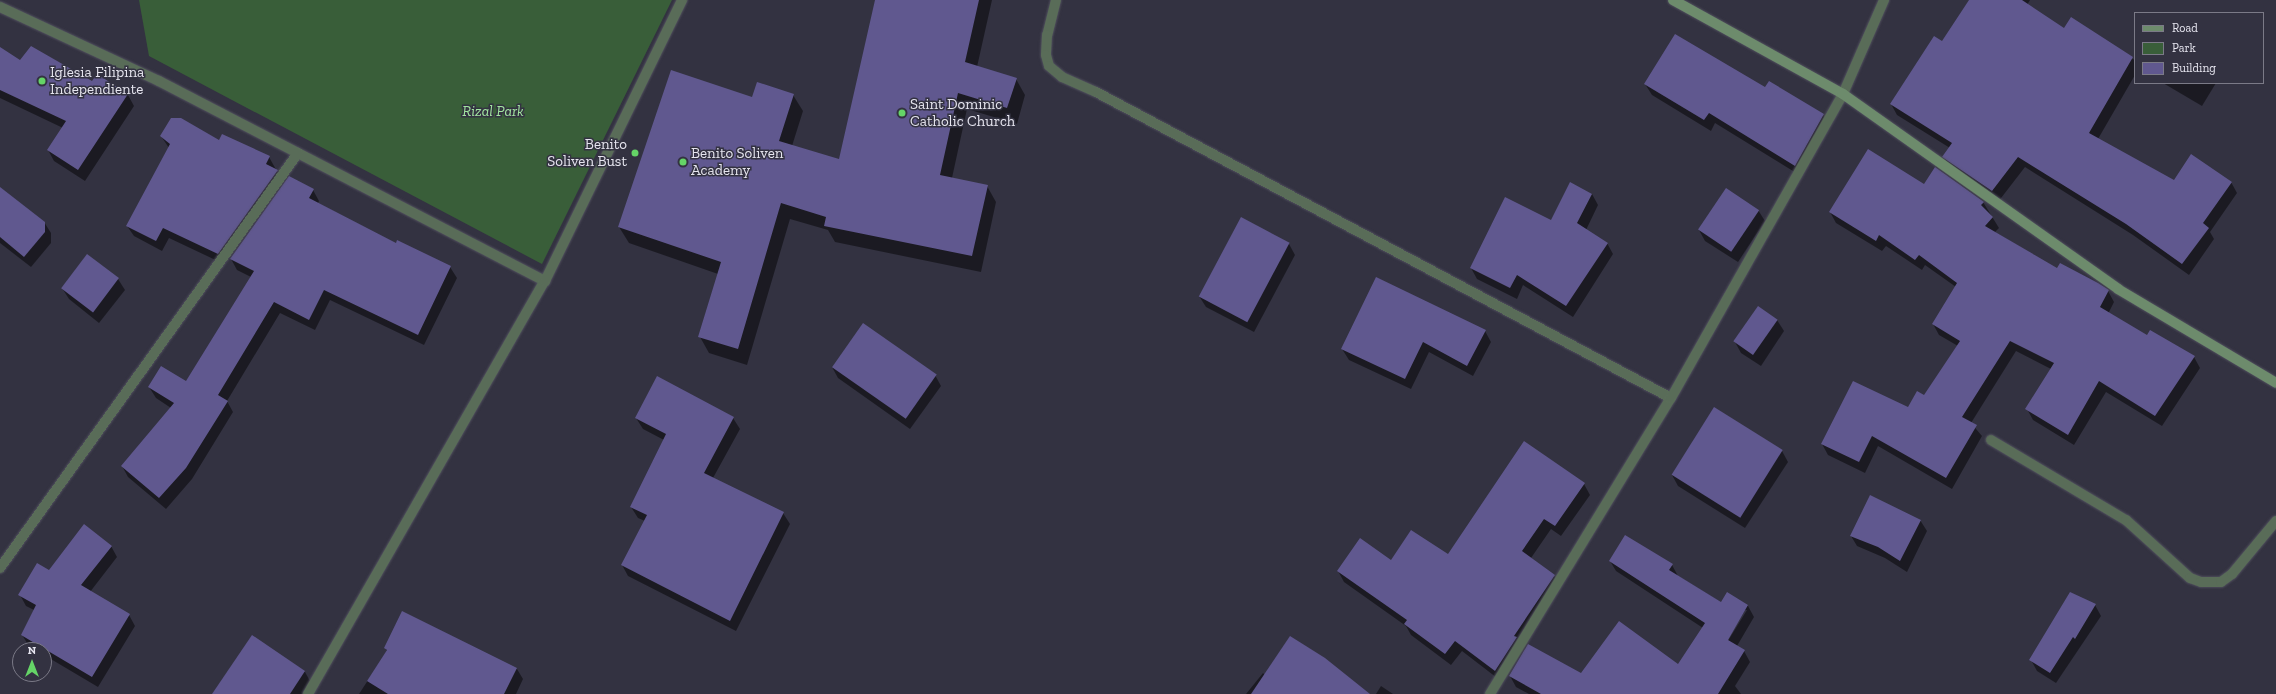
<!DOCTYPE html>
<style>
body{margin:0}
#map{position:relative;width:2276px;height:694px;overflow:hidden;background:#333241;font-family:"Zilla Slab",serif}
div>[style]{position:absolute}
.green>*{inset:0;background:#395e39}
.shadow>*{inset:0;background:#0007}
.building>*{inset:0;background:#60588f;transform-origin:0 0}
.roads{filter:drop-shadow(0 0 1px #504f5d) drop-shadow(0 0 1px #504f5d)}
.street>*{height:10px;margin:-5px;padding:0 5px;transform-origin:5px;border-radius:5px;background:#596c58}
.secondary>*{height:10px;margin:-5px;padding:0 5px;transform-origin:5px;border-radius:5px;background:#6d8b6c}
.dots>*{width:11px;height:11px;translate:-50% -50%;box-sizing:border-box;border:2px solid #333241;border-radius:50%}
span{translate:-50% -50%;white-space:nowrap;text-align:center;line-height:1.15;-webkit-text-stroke:3px #333241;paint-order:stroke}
.poi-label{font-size:15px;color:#e6e5ef}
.left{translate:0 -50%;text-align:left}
.right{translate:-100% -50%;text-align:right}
.park-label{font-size:15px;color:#a2e5a0;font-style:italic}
.legend{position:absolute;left:2134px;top:12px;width:130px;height:72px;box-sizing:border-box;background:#333241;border:1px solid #7b7a87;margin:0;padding:5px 7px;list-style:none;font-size:12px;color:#e6e5ef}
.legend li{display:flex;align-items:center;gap:8px;height:20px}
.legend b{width:20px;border:1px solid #7b7a87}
.north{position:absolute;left:12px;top:642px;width:40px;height:40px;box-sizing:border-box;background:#333241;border:1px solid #7b7a87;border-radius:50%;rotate:0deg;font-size:11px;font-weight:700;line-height:16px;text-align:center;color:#e6e5ef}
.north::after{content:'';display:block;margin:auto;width:14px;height:18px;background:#65d467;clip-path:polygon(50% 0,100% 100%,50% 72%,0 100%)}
</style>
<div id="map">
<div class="green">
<i style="clip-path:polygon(139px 0,672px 0,542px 264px,149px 56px)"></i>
</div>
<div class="shadow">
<i style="clip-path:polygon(876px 0,992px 0,977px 67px,1016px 79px,1025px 95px,1017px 124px,967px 109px,952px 178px,987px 186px,996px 202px,981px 272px,835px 242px,828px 230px,790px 219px,747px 365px,709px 353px,700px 337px,718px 274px,629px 243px,619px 227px,753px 98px,793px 95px,803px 111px,792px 146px,840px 160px)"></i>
<i style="clip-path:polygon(1970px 0,2030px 0,2027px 5px,2064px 29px,2135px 60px,2135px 75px,2098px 139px,2174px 181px,2231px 182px,2237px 193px,2210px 232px,2214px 239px,2189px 275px,2133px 235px,2025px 167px,1998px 202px,1950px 168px,1944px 157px,1950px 148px,1897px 115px,1891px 104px,1942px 42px)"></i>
<i style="clip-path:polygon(0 48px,20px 61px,93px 82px,97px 76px,128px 95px,134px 106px,85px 181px,54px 161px,48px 150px,63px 128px,0 98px)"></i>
<i style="clip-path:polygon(2163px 83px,2216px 83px,2202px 106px)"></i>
<i style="clip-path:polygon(1645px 84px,1823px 115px,1830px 126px,1801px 176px,1715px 123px,1711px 131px,1652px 95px)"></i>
<i style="clip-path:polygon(161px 136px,219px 142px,269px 157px,283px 182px,224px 264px,169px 238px,162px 251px,134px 236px,127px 226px,169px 148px)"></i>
<i style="clip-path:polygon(290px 178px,313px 190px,319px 201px,318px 203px,396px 244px,450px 267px,457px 278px,424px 345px,330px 300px,315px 330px,280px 313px,227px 401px,233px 412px,192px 479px,166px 509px,128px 477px,122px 466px,171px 408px,156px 398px,149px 387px,186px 382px,251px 277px,237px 270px,231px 259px)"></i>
<i style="clip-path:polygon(1924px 185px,1983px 202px,1999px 228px,1995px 232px,2057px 269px,2108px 291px,2114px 302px,2108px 314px,2147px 336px,2194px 357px,2200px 368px,2162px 426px,2106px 392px,2074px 445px,2033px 420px,2027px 409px,2051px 369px,2016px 351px,1971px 423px,1982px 436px,1952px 489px,1878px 446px,1865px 473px,1828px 455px,1822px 444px,1908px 408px,1925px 397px,1958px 346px,1939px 335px,1933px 324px,1956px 287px,1925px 265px,1922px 270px,1886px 246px,1882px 251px,1836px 223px,1830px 212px)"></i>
<i style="clip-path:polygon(0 189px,44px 222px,51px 233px,51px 243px,31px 267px,0 243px)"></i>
<i style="clip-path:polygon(1592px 194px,1598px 205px,1586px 230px,1607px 243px,1613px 254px,1573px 317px,1523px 285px,1517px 299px,1477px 279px,1471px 268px,1551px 221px)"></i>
<i style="clip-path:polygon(1758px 210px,1765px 221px,1738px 262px,1705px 241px,1699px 230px)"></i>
<i style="clip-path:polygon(1289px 244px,1295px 255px,1254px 332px,1206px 307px,1199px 296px)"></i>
<i style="clip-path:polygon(87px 255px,118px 279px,125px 290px,99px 323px,69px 299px,62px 288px)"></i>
<i style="clip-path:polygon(1777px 320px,1784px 331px,1761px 366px,1741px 353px,1735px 342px)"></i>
<i style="clip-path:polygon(1485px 331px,1491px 342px,1473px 376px,1429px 352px,1411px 389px,1349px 360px,1342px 349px)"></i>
<i style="clip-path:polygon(832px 367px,935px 375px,941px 386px,910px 429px,838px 378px)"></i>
<i style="clip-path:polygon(636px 418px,733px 418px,740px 429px,713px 478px,783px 513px,790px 524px,736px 631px,628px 576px,622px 565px,645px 521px,638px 518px,631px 507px,664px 440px,643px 429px)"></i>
<i style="clip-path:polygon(1782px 451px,1788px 462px,1745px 528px,1678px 486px,1672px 475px)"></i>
<i style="clip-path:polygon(1584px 484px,1590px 495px,1561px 536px,1551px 529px,1531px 558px,1554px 576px,1561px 586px,1501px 681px,1462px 651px,1451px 665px,1411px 635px,1406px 626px,1344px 582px,1338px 571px,1448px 556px)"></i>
<i style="clip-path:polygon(1920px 520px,1927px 531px,1907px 572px,1885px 558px,1857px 546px,1851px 536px)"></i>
<i style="clip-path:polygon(111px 546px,117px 557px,90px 592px,129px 615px,135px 626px,98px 687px,44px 655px,44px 650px,36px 650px,29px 646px,22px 635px,34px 610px,26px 606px,20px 595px)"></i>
<i style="clip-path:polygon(evenodd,1610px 561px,1672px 565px,1678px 576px,1722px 603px,1727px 594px,1748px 606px,1754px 617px,1737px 646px,1744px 651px,1750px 662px,1735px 686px,1741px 694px,1529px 694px,1516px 687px,1510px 676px,1581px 674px,1678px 666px,1703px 628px,1616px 571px,1610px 561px,1745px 610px,1747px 610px,1726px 644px,1725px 643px,1745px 610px)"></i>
<i style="clip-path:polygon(2095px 605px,2101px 616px,2056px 683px,2037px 671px,2031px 660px)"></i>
<i style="clip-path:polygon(252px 637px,305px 672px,311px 683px,303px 694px,213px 694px)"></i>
<i style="clip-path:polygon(385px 648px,517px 669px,523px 679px,516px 694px,359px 694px,387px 651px)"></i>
<i style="clip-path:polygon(1263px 673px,1265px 675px,1368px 694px,1246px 694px)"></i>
<i style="clip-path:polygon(1381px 686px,1393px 694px,1376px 694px)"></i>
</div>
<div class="building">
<i style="clip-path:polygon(875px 0,979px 0,965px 62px,1017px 78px,1007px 108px,958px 93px,940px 175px,988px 185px,972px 256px,824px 226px,826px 217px,781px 203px,738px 349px,698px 337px,721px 262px,618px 227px,671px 70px,752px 97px,757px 82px,794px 94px,779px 141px,839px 159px)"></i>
<i style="clip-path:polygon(1969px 0,2022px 0,2064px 28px,2071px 17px,2133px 57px,2089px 133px,2174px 180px,2191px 154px,2232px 182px,2203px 223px,2209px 228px,2182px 264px,2126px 224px,2018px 157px,1992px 191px,1942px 157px,1952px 143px,1890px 104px,1934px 36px,1942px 41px)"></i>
<i style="clip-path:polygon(1675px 34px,1765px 87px,1769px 81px,1824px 114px,1795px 166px,1709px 113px,1704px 120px,1644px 84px)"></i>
<i style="clip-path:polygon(31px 46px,92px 81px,97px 74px,128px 94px,78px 170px,47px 150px,66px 121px,0 90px,0 47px,20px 60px)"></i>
<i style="clip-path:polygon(171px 118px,181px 118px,219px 140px,222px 134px,270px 156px,266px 164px,278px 170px,218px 254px,163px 228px,156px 241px,126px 226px,170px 144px,160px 136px)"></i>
<i style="clip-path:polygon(1868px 149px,1924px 184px,1935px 167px,1984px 202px,1981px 205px,1993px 217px,1985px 226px,2057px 268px,2060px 263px,2098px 283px,2109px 290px,2100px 307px,2147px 335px,2150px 330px,2195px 356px,2155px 416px,2099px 381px,2068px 435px,2025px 409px,2054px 363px,2010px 341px,1962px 417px,1977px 425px,1946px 478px,1872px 436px,1859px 462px,1821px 444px,1853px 381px,1908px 407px,1917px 391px,1924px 395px,1960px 341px,1932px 324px,1957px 283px,1919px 255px,1915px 260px,1879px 235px,1876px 241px,1829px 212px)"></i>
<i style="clip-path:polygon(289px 176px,314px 189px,309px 198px,396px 243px,397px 240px,451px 266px,418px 335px,324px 290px,309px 320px,274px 302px,218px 395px,228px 401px,186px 468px,159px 498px,121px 466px,174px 403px,148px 387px,161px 366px,186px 381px,254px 271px,230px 259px)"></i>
<i style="clip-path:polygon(1570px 182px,1592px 194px,1577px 223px,1608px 243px,1566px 306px,1517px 275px,1510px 288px,1470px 268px,1505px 197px,1551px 220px)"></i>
<i style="clip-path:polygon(0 187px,45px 222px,45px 232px,24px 257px,0 237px)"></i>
<i style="left:1726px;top:188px;width:40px;height:50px;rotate:34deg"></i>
<i style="left:1241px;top:217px;width:55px;height:90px;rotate:28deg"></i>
<i style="left:87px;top:254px;width:40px;height:43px;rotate:37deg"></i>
<i style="clip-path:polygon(1376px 277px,1486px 330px,1467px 366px,1423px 342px,1405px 379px,1341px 349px)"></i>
<i style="left:1758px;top:306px;width:24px;height:43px;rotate:35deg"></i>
<i style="left:863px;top:323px;width:90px;height:54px;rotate:35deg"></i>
<i style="clip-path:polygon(657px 376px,734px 417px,704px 473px,784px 512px,730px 621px,621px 565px,647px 515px,630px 507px,666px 434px,635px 418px)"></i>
<i style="left:1714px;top:407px;width:81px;height:80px;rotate:32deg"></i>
<i style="clip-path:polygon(1524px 441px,1585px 483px,1555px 526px,1544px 519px,1522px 551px,1555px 575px,1514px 636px,1517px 637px,1495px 671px,1455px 641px,1445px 654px,1404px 624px,1407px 620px,1337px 571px,1360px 538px,1391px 560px,1411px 530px,1448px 554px)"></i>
<i style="clip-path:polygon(1870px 495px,1921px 520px,1900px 561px,1878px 547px,1850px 536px)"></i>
<i style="clip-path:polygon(84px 524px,112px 546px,81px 585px,130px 614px,92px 677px,21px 635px,36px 605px,18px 595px,37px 563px,49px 570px)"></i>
<i style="clip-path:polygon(1625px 535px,1673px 564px,1669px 570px,1721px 602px,1727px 592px,1748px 605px,1728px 640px,1745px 650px,1718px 694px,1541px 694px,1509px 676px,1528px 644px,1581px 673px,1619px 621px,1678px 664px,1705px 623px,1609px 561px)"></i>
<i style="clip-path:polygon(2070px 592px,2096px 604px,2075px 639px,2073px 637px,2050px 673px,2029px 660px)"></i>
<i style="clip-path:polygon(402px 611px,517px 668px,504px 694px,388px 694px,367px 681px,387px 650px,384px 648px)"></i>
<i style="clip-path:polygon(252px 635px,305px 671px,290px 694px,212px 694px)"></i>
<i style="clip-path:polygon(1290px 636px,1325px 658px,1370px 694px,1251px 694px)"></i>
</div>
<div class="roads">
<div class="street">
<i style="left:1056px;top:0;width:36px;rotate:104deg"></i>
<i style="left:1047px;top:35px;width:20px;rotate:93deg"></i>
<i style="left:1046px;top:55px;width:11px;rotate:75deg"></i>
<i style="left:1049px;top:66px;width:17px;rotate:40deg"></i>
<i style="left:1062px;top:77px;width:37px;rotate:24deg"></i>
<i style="left:1096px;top:92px;width:651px;rotate:28.02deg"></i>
<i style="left:0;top:7px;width:175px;rotate:25deg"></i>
<i style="left:159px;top:81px;width:435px;rotate:27.4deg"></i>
<i style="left:1991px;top:440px;width:157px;rotate:30.7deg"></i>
<i style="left:2126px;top:520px;width:86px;rotate:42.2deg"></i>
<i style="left:2190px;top:578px;width:12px;rotate:20deg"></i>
<i style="left:2201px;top:582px;width:20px"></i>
<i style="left:2221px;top:582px;width:14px;rotate:-36deg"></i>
<i style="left:2232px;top:574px;width:69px;rotate:-50.3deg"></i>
<i style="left:0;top:568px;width:511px;rotate:-54.32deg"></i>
<i style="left:308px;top:694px;width:476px;rotate:-60.2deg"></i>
<i style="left:545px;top:281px;width:313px;rotate:-64deg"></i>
<i style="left:1490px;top:694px;width:347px;rotate:-58.6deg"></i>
<i style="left:1671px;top:398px;width:349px;rotate:-60.5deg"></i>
<i style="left:1843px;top:94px;width:103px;rotate:-66.4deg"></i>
</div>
<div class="secondary">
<i style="left:1673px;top:0;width:194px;rotate:28.9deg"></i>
<i style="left:1843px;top:94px;width:337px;rotate:35.3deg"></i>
<i style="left:2118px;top:289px;width:184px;rotate:30.7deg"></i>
</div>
</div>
<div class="dots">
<i style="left:42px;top:81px;background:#65d467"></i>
<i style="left:902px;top:113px;background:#65d467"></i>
<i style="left:635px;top:153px;background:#65d467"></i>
<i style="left:683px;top:162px;background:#65d467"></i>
</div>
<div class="poi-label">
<span class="left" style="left:50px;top:81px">Iglesia Filipina<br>Independiente</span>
<span class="left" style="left:910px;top:113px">Saint Dominic<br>Catholic Church</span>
<span class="right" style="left:627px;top:153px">Benito<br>Soliven Bust</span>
<span class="left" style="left:691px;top:162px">Benito Soliven<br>Academy</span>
</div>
<div class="park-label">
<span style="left:493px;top:112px">Rizal Park</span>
</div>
<ul class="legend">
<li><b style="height:5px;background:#6d8b6c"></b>Road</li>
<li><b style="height:11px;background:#395e39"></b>Park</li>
<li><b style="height:11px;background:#60588f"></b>Building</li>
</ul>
<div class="north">N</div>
</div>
